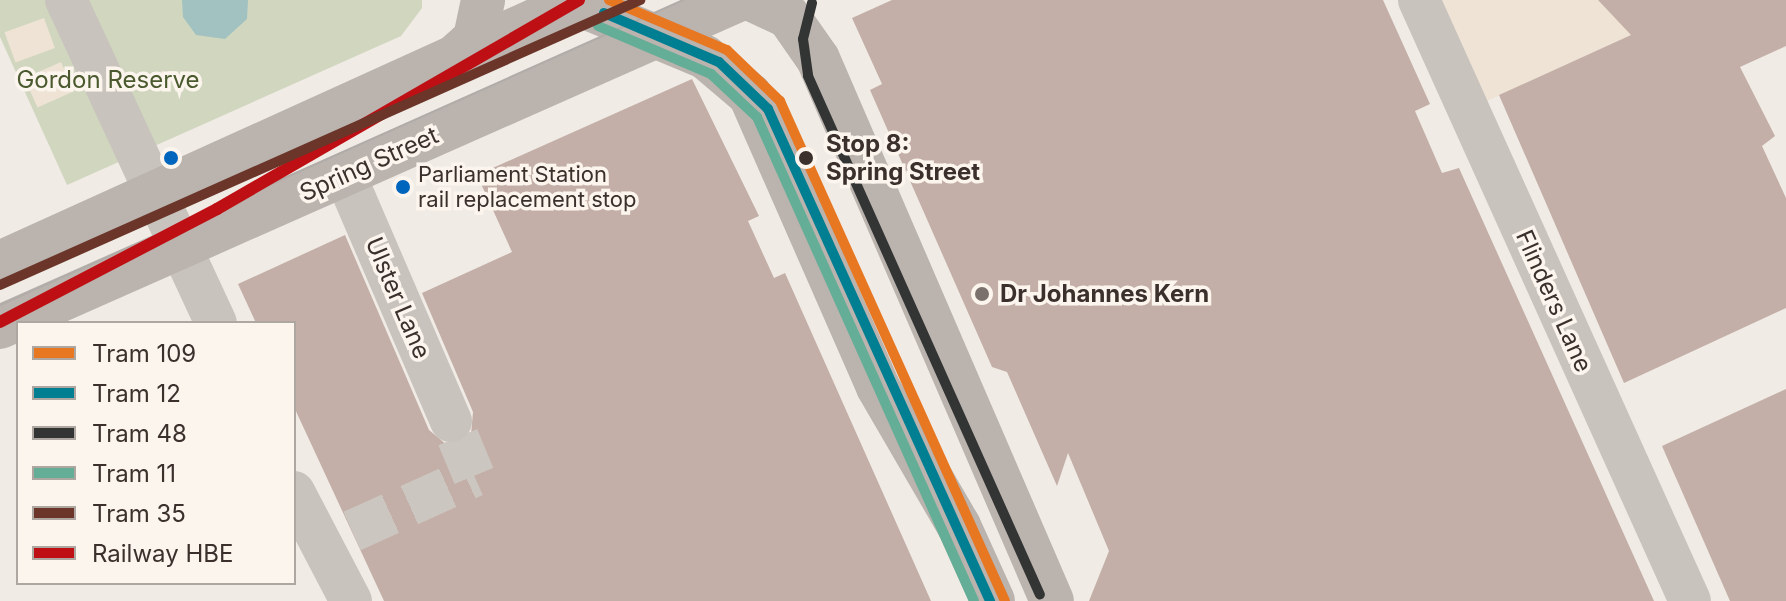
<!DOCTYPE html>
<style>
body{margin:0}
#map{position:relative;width:1786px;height:601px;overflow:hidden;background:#f0ebe5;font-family:Inter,sans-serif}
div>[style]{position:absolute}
.green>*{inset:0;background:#d1d6bf}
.plaza>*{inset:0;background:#eee3d5;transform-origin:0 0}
.water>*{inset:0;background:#a1c2c1}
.building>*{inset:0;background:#c3afa7}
.street-tunnel>*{height:42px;margin-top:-21px;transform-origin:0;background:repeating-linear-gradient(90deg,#ccc6c0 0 42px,transparent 0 63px)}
.street>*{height:42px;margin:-21px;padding:0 21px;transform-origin:21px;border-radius:21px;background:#c9c3be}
.secondary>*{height:44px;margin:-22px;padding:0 22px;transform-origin:22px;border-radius:22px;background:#bab3ae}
.tram>*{height:2px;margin:-1px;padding:0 1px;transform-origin:1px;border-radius:1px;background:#b1aca8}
.rail-1>*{height:12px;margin:-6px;padding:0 6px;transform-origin:6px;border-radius:6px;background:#be1014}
.tram-1>*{height:10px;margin:-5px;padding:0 5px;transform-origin:5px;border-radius:5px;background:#e87722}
.tram-2>*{height:10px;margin:-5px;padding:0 5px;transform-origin:5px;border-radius:5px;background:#007e92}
.tram-3>*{height:10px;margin:-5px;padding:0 5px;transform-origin:5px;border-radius:5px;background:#333434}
.tram-4>*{height:10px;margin:-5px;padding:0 5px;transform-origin:5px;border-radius:5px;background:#64ae97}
.tram-5>*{height:10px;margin:-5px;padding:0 5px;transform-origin:5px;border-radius:5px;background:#6b3529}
.dots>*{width:22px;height:22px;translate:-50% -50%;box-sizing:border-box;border:4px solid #fbf5ee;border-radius:50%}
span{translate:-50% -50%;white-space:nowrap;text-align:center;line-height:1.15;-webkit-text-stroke:7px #fbf5ee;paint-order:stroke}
.bus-label{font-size:22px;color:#3b302b}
.left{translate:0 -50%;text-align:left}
.park-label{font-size:24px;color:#4a5a2e}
.stop-label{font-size:24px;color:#3b302b;font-weight:700}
.street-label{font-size:24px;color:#3b302b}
.poi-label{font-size:24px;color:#3b302b;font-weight:700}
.legend{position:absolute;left:16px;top:321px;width:280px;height:264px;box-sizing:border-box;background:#fbf5ee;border:2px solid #aea6a0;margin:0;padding:10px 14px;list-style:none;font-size:24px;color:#3b302b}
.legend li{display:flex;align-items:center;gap:16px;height:40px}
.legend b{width:40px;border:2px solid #aea6a0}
</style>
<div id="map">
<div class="green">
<i style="clip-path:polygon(0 0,422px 0,422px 8px,401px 36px,67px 185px,0 37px)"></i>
</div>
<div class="plaza">
<i style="clip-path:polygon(1442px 0,1598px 0,1607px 10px,1623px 3px,1636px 33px,1487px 101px)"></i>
<i style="left:44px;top:18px;width:32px;height:42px;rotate:70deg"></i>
<i style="left:61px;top:62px;width:32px;height:40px;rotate:66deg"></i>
</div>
<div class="water">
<i style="clip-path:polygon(248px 0,247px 19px,225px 39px,196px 35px,183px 17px,182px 0)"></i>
</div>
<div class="building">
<i style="clip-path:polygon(892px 0,1383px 0,1430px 104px,1415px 111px,1442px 173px,1459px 168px,1654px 601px,1089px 601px,1109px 551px,1068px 453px,1057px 486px,1007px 372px,992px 367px,870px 90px,882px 84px,852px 18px)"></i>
<i style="clip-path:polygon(1598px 0,1786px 0,1786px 46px,1740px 67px,1775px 136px,1762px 146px,1786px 198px,1786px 308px,1624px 383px,1499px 95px,1631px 35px)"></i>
<i style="clip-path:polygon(692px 79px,759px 216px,748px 221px,774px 278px,785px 273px,931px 601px,384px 601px,294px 407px,294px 323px,256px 323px,238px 284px,345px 235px,429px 430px,447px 445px,461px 443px,471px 435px,473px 412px,422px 293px,512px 252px,477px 175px)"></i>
<i style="clip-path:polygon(1786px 389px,1786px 601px,1730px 601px,1662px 446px)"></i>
</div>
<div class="street-tunnel">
<i style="left:352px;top:531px;width:134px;rotate:-24.3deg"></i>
<i style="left:474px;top:476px;width:60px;rotate:-112.7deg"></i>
</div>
<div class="street">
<i style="left:66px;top:0;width:356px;rotate:65.1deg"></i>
<i style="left:1419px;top:0;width:659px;rotate:65.73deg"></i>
<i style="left:345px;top:175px;width:268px;rotate:66.7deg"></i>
<i style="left:294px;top:492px;width:123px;rotate:62.4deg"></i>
</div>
<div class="secondary">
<i style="left:568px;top:0;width:148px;rotate:22.6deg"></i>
<i style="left:705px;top:57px;width:59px;rotate:40.2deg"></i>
<i style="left:750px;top:95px;width:319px;rotate:66.3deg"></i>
<i style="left:878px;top:387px;width:161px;rotate:59.8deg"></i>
<i style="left:959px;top:526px;width:82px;rotate:65.6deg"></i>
<i style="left:753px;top:0;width:38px;rotate:25deg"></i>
<i style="left:788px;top:16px;width:52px;rotate:55.1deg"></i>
<i style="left:818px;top:59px;width:590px;rotate:66.65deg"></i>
<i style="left:452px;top:59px;width:31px;rotate:-42deg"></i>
<i style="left:475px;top:38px;width:39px;rotate:-78deg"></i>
<i style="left:0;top:263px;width:637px;rotate:-24.39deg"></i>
<i style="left:0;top:327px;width:807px;rotate:-23.9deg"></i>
</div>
<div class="tram">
<i style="left:0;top:305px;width:748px;rotate:-24.06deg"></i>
</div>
<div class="rail-1">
<i style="left:0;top:322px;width:245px;rotate:-27.5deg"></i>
<i style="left:217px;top:209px;width:418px;rotate:-30deg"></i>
</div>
<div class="tram-1">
<i style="left:609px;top:0;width:128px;rotate:23deg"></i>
<i style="left:727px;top:50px;width:74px;rotate:43.9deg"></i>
<i style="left:780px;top:101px;width:548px;rotate:65.77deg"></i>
</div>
<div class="tram-2">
<i style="left:604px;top:13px;width:125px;rotate:23.1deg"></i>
<i style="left:719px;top:62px;width:68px;rotate:43.8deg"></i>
<i style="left:768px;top:109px;width:540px;rotate:65.71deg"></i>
</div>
<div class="tram-3">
<i style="left:812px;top:3px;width:37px;rotate:104deg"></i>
<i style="left:803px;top:39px;width:37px;rotate:82deg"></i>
<i style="left:808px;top:76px;width:568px;rotate:65.91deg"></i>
</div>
<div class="tram-4">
<i style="left:598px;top:26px;width:123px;rotate:23deg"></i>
<i style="left:711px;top:74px;width:63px;rotate:43.1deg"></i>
<i style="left:757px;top:117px;width:530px;rotate:65.85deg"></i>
</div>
<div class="tram-5">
<i style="left:0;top:285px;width:701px;rotate:-24deg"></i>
</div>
<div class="dots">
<i style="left:171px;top:158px;background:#0065bd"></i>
<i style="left:806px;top:158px;background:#3b302b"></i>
<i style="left:403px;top:187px;background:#0065bd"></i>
<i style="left:982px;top:294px;background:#7a716c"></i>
</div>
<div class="bus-label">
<span class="left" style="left:418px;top:187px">Parliament Station<br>rail replacement stop</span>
</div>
<div class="park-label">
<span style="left:108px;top:80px">Gordon Reserve</span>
</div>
<div class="stop-label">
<span class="left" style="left:826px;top:158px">Stop 8:<br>Spring Street</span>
</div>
<div class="street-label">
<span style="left:369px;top:164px;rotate:-24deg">Spring Street</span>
<span style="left:398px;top:298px;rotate:67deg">Ulster Lane</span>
<span style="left:1554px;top:301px;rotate:66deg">Flinders Lane</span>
</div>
<div class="poi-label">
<span class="left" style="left:1000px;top:294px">Dr Johannes Kern</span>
</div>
<ul class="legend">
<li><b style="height:10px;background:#e87722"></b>Tram 109</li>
<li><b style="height:10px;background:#007e92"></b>Tram 12</li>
<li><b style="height:10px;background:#333434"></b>Tram 48</li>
<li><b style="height:10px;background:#64ae97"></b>Tram 11</li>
<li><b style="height:10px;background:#6b3529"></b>Tram 35</li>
<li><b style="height:10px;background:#be1014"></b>Railway HBE</li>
</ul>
</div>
